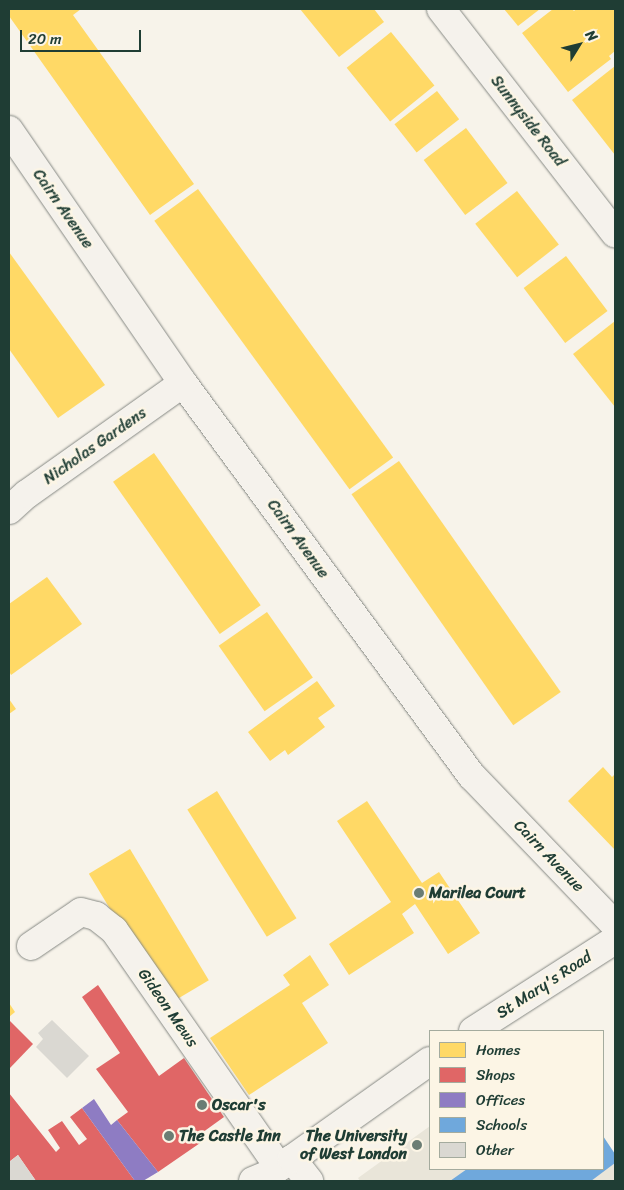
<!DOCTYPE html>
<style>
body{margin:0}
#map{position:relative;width:624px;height:1190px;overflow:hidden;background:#f7f3ea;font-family:Sriracha,sans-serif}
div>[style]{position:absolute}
.built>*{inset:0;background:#e9e5d9}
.homes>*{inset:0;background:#ffd966;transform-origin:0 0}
.shops>*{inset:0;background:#e06666}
.offices>*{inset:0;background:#8e7cc3}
.schools>*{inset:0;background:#6fa8dc}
.building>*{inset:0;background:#dad8d2}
.roads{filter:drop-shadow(0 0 1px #868984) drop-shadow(0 0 1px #868984)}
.street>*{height:28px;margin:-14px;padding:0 14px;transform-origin:14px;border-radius:14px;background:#f5f2ec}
.secondary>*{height:28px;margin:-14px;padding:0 14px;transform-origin:14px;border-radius:14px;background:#f5f2ec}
.dots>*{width:14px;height:14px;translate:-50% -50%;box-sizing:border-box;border:2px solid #fcf5e5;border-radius:50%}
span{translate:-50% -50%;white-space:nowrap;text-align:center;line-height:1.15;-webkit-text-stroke:5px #fcf5e5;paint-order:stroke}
.street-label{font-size:16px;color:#1f3d34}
.poi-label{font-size:16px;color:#1f3d34;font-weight:700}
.left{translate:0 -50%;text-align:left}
.right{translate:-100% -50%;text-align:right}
.frame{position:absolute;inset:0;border:10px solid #1f3d34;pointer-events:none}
.legend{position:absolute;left:429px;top:1030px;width:175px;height:140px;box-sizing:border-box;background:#fcf5e5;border:1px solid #a4ab9e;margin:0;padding:6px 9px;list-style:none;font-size:15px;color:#1f3d34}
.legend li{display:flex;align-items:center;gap:10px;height:25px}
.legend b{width:25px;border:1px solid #a4ab9e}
.north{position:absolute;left:554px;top:20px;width:50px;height:50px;-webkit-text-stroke:4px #fcf5e5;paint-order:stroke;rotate:54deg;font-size:14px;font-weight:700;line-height:20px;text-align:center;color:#1f3d34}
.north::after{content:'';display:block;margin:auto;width:18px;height:22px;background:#1f3d34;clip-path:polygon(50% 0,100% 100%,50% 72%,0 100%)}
.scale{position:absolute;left:20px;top:30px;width:121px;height:22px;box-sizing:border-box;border:2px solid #1f3d34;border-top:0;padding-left:6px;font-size:15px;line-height:18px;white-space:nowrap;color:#1f3d34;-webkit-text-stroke:4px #fcf5e5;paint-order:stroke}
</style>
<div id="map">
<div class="built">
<i style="clip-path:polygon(430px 1126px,430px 1169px,603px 1169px,603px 1136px,615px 1154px,615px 1181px,360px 1181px,358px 1178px)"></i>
</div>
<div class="homes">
<i style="clip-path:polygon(9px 9px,81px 9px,73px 15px,194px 184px,150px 215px,9px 16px)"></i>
<i style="clip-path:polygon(300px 9px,374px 9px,384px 22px,339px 57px)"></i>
<i style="clip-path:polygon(504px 9px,540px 9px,518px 26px)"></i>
<i style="clip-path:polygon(553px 9px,572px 9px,574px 11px,576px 9px,615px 9px,615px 51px,609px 56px,611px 59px,568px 92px,522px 33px)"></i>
<i style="left:391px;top:32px;width:69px;height:57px;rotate:51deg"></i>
<i style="clip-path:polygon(615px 66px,615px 155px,572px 100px)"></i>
<i style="left:437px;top:91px;width:36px;height:54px;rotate:52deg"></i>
<i style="left:466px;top:128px;width:69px;height:53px;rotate:53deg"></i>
<i style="left:198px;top:189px;width:332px;height:54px;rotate:54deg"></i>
<i style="left:517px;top:191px;width:68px;height:53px;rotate:52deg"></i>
<i style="clip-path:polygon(9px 252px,105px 385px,58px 418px,9px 349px)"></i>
<i style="left:566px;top:256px;width:69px;height:53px;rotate:53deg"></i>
<i style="clip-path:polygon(615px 321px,615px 407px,573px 354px)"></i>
<i style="left:154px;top:453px;width:186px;height:50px;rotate:55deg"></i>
<i style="left:399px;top:461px;width:282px;height:58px;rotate:55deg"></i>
<i style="clip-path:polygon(47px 577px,82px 624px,11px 675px,9px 671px,9px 604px)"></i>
<i style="left:267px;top:612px;width:80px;height:59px;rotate:55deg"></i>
<i style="clip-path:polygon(317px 681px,335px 706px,318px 718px,325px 727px,288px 755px,285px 750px,270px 761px,248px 732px)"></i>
<i style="clip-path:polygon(9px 699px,16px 709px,9px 714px)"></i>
<i style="clip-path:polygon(603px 767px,612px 777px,615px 774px,615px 850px,568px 801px)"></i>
<i style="left:217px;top:791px;width:150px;height:35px;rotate:58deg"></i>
<i style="clip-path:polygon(367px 801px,422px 883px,439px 872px,480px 933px,448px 954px,415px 904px,402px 914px,414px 933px,349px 975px,329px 944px,391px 902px,337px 821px)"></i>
<i style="left:130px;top:849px;width:153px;height:48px;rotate:59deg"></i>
<i style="clip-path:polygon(310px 955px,329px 985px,302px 1003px,328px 1043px,249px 1095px,210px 1038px,290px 985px,283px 975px)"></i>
<i style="clip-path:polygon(9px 1003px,15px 1012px,9px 1017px)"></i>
</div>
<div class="shops">
<i style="clip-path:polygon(98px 985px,159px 1076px,184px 1058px,224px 1117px,199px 1135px,203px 1141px,158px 1172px,117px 1120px,128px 1112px,96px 1069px,120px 1053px,82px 997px)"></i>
<i style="clip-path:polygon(9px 1020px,33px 1044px,9px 1069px)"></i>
<i style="clip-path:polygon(9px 1093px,56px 1152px,60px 1148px,48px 1130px,62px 1121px,79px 1145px,87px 1139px,70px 1117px,82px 1108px,135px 1181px,36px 1181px,18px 1155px,9px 1162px)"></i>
</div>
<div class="offices">
<i style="clip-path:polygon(94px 1099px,111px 1125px,117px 1120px,158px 1172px,143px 1181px,135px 1181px,82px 1108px)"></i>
</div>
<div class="schools">
<i style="clip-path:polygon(603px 1136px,615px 1154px,615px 1163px,591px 1181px,450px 1181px,467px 1169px,603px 1169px)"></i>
</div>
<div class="building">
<i style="clip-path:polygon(52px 1020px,89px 1056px,67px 1078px,36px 1047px,43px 1039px,38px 1033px)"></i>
<i style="clip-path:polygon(18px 1155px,36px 1181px,9px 1181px,9px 1162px)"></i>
</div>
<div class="roads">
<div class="street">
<i style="left:441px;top:9px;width:284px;rotate:52.2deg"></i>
<i style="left:9px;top:130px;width:307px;rotate:55.5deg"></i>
<i style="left:183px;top:383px;width:488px;rotate:53.7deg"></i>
<i style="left:472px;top:776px;width:207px;rotate:46.2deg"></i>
<i style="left:9px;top:510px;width:24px;rotate:-42deg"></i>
<i style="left:27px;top:494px;width:191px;rotate:-35.4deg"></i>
<i style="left:31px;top:946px;width:60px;rotate:-34.2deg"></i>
<i style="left:81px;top:912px;width:16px;rotate:15deg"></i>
<i style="left:96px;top:916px;width:23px;rotate:38deg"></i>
<i style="left:114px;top:930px;width:289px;rotate:55.2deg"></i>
</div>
<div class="secondary">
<i style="left:473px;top:1031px;width:169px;rotate:-32.7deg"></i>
<i style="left:292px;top:1159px;width:28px;rotate:52deg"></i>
<i style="left:253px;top:1181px;width:15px;rotate:-23deg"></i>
<i style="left:267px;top:1175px;width:30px;rotate:-33deg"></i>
<i style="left:292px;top:1159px;width:169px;rotate:-35.4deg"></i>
</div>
</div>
<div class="dots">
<i style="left:419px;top:893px;background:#6b7d74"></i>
<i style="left:202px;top:1105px;background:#6b7d74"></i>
<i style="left:169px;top:1136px;background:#6b7d74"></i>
<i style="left:417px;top:1145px;background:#6b7d74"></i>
</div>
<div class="street-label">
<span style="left:528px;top:121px;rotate:52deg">Sunnyside Road</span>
<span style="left:63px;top:209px;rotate:55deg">Cairn Avenue</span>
<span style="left:95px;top:446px;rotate:-35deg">Nicholas Gardens</span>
<span style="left:298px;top:539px;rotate:54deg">Cairn Avenue</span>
<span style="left:549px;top:856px;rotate:46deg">Cairn Avenue</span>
<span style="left:544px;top:985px;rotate:-33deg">St Mary's Road</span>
<span style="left:168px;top:1008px;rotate:55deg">Gideon Mews</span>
</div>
<div class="poi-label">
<span class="left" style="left:429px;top:893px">Marilea Court</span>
<span class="left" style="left:212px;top:1105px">Oscar's</span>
<span class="left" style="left:179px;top:1136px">The Castle Inn</span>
<span class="right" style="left:407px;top:1145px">The University<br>of West London</span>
</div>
<div class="frame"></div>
<ul class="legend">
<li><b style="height:14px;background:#ffd966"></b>Homes</li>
<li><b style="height:14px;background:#e06666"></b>Shops</li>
<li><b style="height:14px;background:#8e7cc3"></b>Offices</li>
<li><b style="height:14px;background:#6fa8dc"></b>Schools</li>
<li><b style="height:14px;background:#dad8d2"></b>Other</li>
</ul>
<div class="north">N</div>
<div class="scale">20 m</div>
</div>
